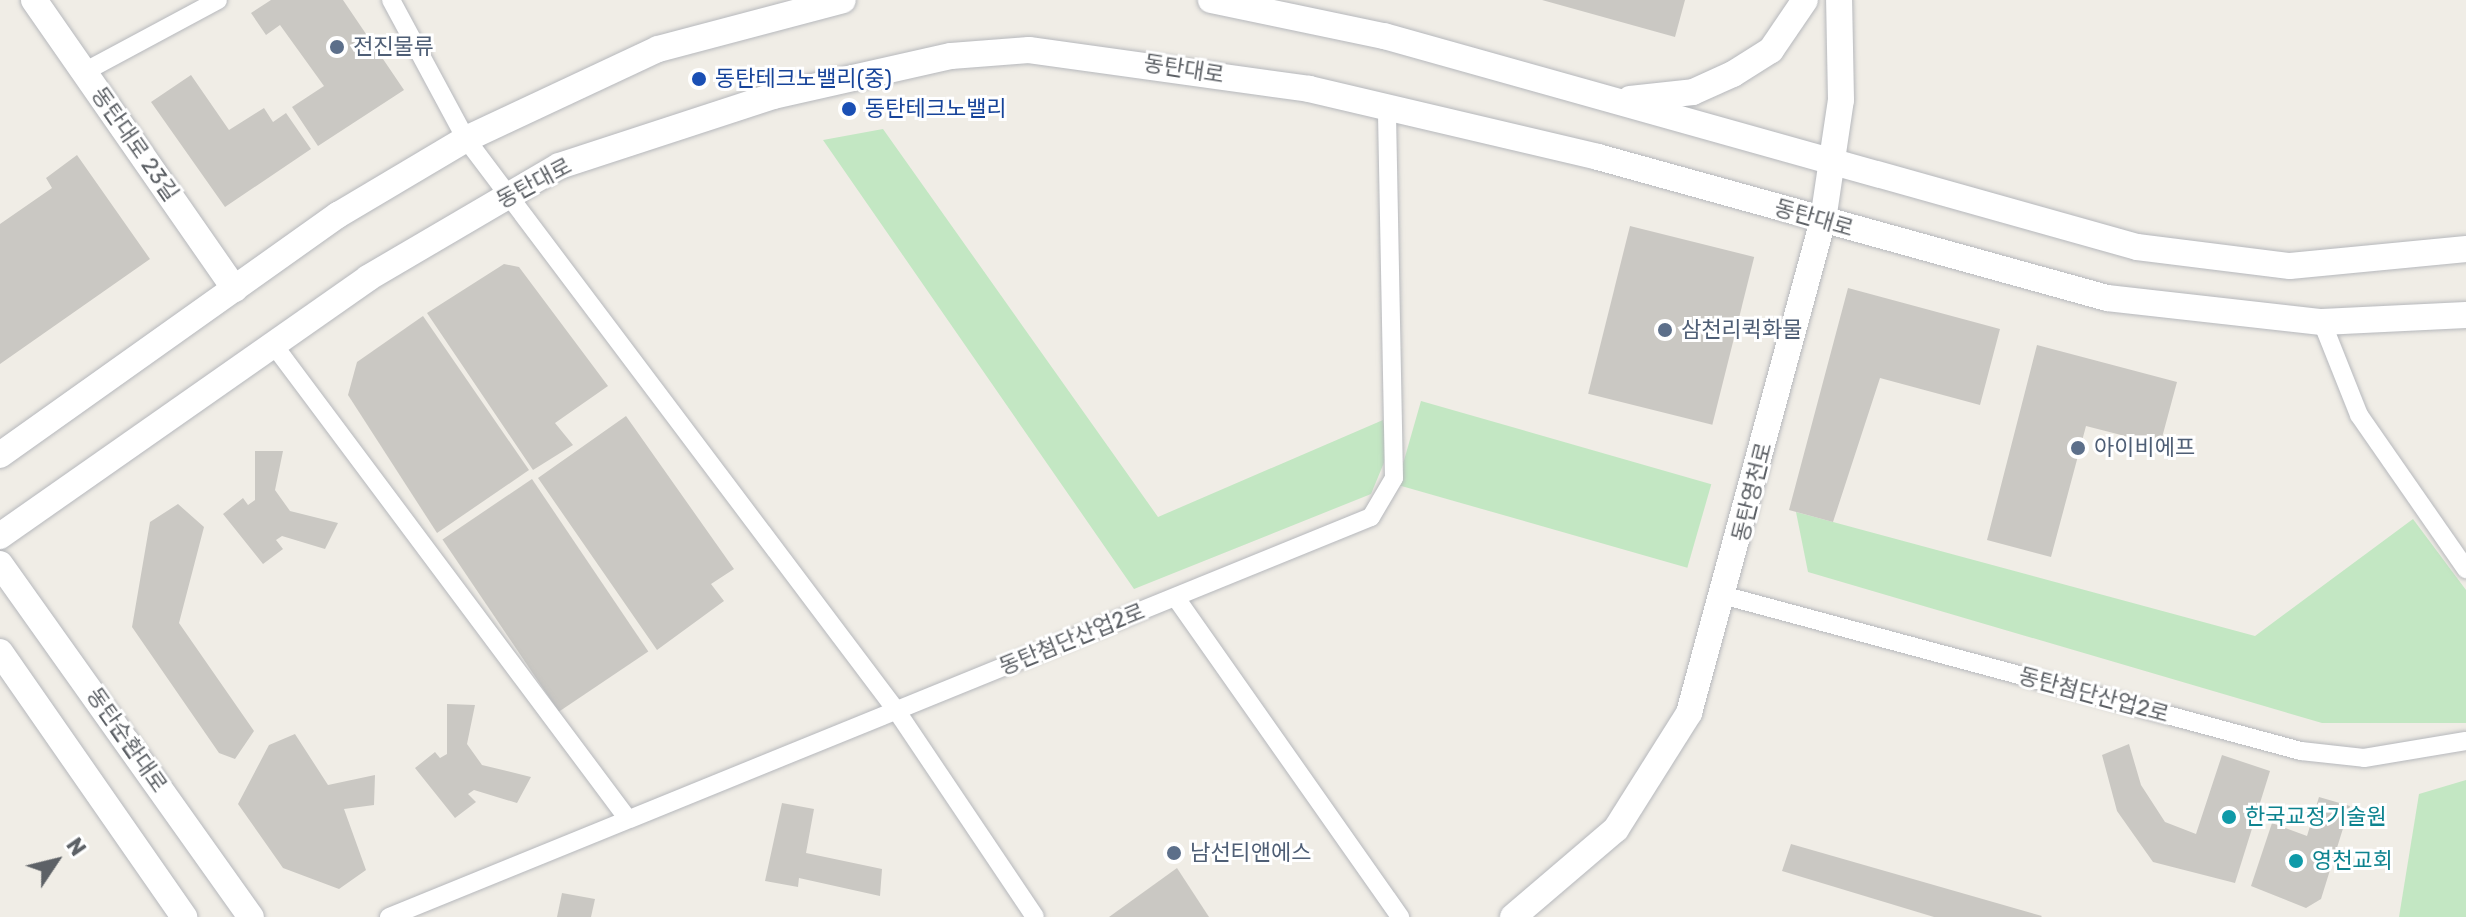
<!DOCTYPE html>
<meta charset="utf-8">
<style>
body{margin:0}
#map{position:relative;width:2466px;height:917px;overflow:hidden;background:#f0ede6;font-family:Rubik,"Noto Sans KR",sans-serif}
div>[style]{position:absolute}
.green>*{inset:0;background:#c3e7c3;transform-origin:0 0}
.building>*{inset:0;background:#cac8c3;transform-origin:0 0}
.roads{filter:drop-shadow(0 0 2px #b6b8bc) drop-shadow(0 0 2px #b6b8bc)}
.street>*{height:18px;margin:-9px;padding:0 9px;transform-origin:9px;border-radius:9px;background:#fff}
.secondary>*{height:26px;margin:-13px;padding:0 13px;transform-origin:13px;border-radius:13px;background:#fff}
.dots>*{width:22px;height:22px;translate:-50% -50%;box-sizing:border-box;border:4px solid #fff;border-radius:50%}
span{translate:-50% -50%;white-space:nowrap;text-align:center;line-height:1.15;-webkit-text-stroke:6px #fff;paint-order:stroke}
.service-label{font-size:22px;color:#4e5e75}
.left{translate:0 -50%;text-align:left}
.street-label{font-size:22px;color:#5d6166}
.transit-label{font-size:22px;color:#164399}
.culture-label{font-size:22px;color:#0d838f}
.north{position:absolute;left:16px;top:821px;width:80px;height:80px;-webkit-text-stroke:6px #fff;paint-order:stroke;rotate:55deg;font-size:22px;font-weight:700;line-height:32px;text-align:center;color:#5d6166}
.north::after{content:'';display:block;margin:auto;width:28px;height:36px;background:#5d6166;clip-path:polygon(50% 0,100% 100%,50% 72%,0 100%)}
</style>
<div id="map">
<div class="green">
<i style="clip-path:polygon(883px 129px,1158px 517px,1383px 420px,1388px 453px,1371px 494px,1134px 589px,823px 140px)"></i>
<i style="left:1421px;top:401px;width:302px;height:87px;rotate:16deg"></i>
<i style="clip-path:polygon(1796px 512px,2255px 636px,2413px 519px,2466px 590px,2466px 723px,2322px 723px,1808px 572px)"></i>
<i style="clip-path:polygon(2466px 780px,2466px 917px,2399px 917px,2419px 794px)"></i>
</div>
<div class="building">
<i style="clip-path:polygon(271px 0,343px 0,404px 90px,318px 146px,292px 107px,324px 86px,280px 25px,266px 35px,251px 13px)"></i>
<i style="clip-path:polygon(1542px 0,1685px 0,1675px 37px)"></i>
<i style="clip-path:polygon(191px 75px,229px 130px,264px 108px,273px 122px,286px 113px,311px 149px,225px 207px,151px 102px)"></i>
<i style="clip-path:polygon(77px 155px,150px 259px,0 364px,0 224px,52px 188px,46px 178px)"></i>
<i style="left:1630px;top:226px;width:128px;height:173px;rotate:14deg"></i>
<i style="clip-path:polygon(504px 264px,519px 267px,608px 386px,555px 423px,573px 445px,533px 470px,427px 313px)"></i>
<i style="clip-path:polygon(1848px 288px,2000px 329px,1980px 405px,1880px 378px,1833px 522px,1789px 510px)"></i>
<i style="clip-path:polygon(423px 316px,529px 470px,437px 533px,348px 395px,357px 362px)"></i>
<i style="clip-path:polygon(2037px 345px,2177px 382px,2160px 445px,2086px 426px,2051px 557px,1987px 540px)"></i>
<i style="clip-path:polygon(626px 416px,734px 569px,711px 584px,724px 601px,657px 650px,538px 478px)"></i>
<i style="clip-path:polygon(255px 451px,283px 451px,275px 490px,290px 511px,338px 523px,325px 549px,282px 536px,276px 540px,283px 549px,263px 564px,223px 514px,243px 498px,248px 505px,255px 500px)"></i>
<i style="left:532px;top:479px;width:208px;height:108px;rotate:56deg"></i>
<i style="clip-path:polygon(178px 504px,204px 527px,179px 623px,254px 731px,235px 759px,219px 753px,132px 627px,150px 522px)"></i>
<i style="clip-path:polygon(447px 704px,475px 705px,467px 744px,482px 765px,531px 777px,517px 803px,474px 790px,468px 794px,476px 802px,455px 818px,415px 768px,435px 752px,440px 758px,447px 754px)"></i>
<i style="clip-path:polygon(295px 734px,328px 785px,375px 775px,374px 805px,344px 809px,366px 870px,339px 889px,283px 868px,238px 804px,269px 745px)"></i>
<i style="clip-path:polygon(2129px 744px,2141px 785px,2165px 822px,2196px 834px,2222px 755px,2270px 771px,2235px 883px,2153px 862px,2117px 811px,2102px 755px)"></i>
<i style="clip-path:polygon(2319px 797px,2350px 806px,2321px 899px,2306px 908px,2251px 886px,2272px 823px,2307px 836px)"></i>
<i style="clip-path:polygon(782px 803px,814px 809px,806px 853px,882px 869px,880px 896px,799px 878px,798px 887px,765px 881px)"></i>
<i style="clip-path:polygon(1791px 844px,2042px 916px,2041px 917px,1934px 917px,1782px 871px)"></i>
<i style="clip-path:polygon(1177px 868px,1209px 917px,1109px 917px)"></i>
<i style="clip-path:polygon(562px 893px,595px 899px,591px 917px,557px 917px)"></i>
</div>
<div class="roads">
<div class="street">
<i style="left:391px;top:0;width:158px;rotate:61.7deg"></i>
<i style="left:466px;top:139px;width:715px;rotate:53.02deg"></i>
<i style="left:896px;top:710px;width:249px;rotate:56.1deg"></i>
<i style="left:84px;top:72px;width:152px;rotate:-28.2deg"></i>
<i style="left:2322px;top:322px;width:100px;rotate:68.3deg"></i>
<i style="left:2359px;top:415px;width:188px;rotate:55.2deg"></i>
<i style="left:273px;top:344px;width:593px;rotate:53.23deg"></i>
<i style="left:1726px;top:596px;width:596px;rotate:15.09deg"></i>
<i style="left:2301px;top:751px;width:63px;rotate:6.3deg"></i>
<i style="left:2364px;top:758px;width:103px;rotate:-9.5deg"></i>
<i style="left:1176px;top:598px;width:390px;rotate:54.9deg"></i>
<i style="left:389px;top:917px;width:1060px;rotate:-22.16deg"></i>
<i style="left:1371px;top:517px;width:45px;rotate:-59.5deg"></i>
<i style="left:1394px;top:478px;width:369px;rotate:-91.1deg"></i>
</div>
<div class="secondary">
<i style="left:34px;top:0;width:352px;rotate:55.2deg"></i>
<i style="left:1211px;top:0;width:177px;rotate:11.8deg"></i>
<i style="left:1384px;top:36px;width:782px;rotate:15.65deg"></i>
<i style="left:2137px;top:247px;width:154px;rotate:7.1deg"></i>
<i style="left:2290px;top:266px;width:177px;rotate:-5.5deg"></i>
<i style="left:1630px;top:99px;width:63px;rotate:-6.3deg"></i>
<i style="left:1693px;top:92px;width:44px;rotate:-24.2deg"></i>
<i style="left:1733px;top:74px;width:45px;rotate:-32.3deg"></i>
<i style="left:1771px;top:50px;width:60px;rotate:-55.8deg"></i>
<i style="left:0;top:455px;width:415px;rotate:-35.4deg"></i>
<i style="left:338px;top:215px;width:149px;rotate:-30.7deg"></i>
<i style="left:466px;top:139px;width:212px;rotate:-25.1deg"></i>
<i style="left:658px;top:49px;width:191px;rotate:-14.8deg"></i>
<i style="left:0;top:536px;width:449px;rotate:-35deg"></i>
<i style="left:368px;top:278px;width:221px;rotate:-30.4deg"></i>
<i style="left:559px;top:166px;width:225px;rotate:-18.1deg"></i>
<i style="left:773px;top:96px;width:182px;rotate:-12.7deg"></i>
<i style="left:951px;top:56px;width:78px;rotate:-4.4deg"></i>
<i style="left:1029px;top:50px;width:283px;rotate:7.9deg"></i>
<i style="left:1309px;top:89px;width:297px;rotate:13.2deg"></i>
<i style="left:1598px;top:157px;width:528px;rotate:15.48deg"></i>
<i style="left:2107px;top:298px;width:216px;rotate:6.4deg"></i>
<i style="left:2322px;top:322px;width:144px;rotate:-2.8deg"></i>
<i style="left:0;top:564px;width:433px;rotate:54.6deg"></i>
<i style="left:0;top:652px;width:323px;rotate:55.2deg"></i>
<i style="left:1513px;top:917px;width:135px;rotate:-40.5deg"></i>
<i style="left:1616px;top:829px;width:137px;rotate:-57.8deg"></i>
<i style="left:1689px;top:713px;width:511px;rotate:-74.79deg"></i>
<i style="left:1823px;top:220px;width:121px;rotate:-81.5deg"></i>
<i style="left:1841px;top:100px;width:100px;rotate:-91.1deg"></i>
</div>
</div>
<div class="dots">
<i style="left:337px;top:47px;background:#5c6f8a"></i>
<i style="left:699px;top:79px;background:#1a4fb4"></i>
<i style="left:849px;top:109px;background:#1a4fb4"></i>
<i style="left:1665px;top:330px;background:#5c6f8a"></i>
<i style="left:2078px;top:448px;background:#5c6f8a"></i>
<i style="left:2229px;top:817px;background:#0f9aa8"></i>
<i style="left:1174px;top:853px;background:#5c6f8a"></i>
<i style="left:2296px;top:861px;background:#0f9aa8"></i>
</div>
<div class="service-label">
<span class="left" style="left:353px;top:47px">전진물류</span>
<span class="left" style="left:1681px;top:330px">삼천리퀵화물</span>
<span class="left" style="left:2094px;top:448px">아이비에프</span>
<span class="left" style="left:1190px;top:853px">남선티앤에스</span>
</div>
<div class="street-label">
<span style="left:1184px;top:69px;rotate:9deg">동탄대로</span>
<span style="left:135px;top:144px;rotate:55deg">동탄대로 23길</span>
<span style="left:534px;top:183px;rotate:-28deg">동탄대로</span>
<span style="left:1814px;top:218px;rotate:16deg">동탄대로</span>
<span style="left:1752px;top:492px;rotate:-76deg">동탄영천로</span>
<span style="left:1072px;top:639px;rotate:-22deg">동탄첨단산업2로</span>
<span style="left:2094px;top:695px;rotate:15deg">동탄첨단산업2로</span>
<span style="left:127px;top:740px;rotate:55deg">동탄순환대로</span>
</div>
<div class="transit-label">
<span class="left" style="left:715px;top:79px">동탄테크노밸리(중)</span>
<span class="left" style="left:865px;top:109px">동탄테크노밸리</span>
</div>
<div class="culture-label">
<span class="left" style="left:2245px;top:817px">한국교정기술원</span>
<span class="left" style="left:2312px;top:861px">영천교회</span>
</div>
<div class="north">N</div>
</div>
